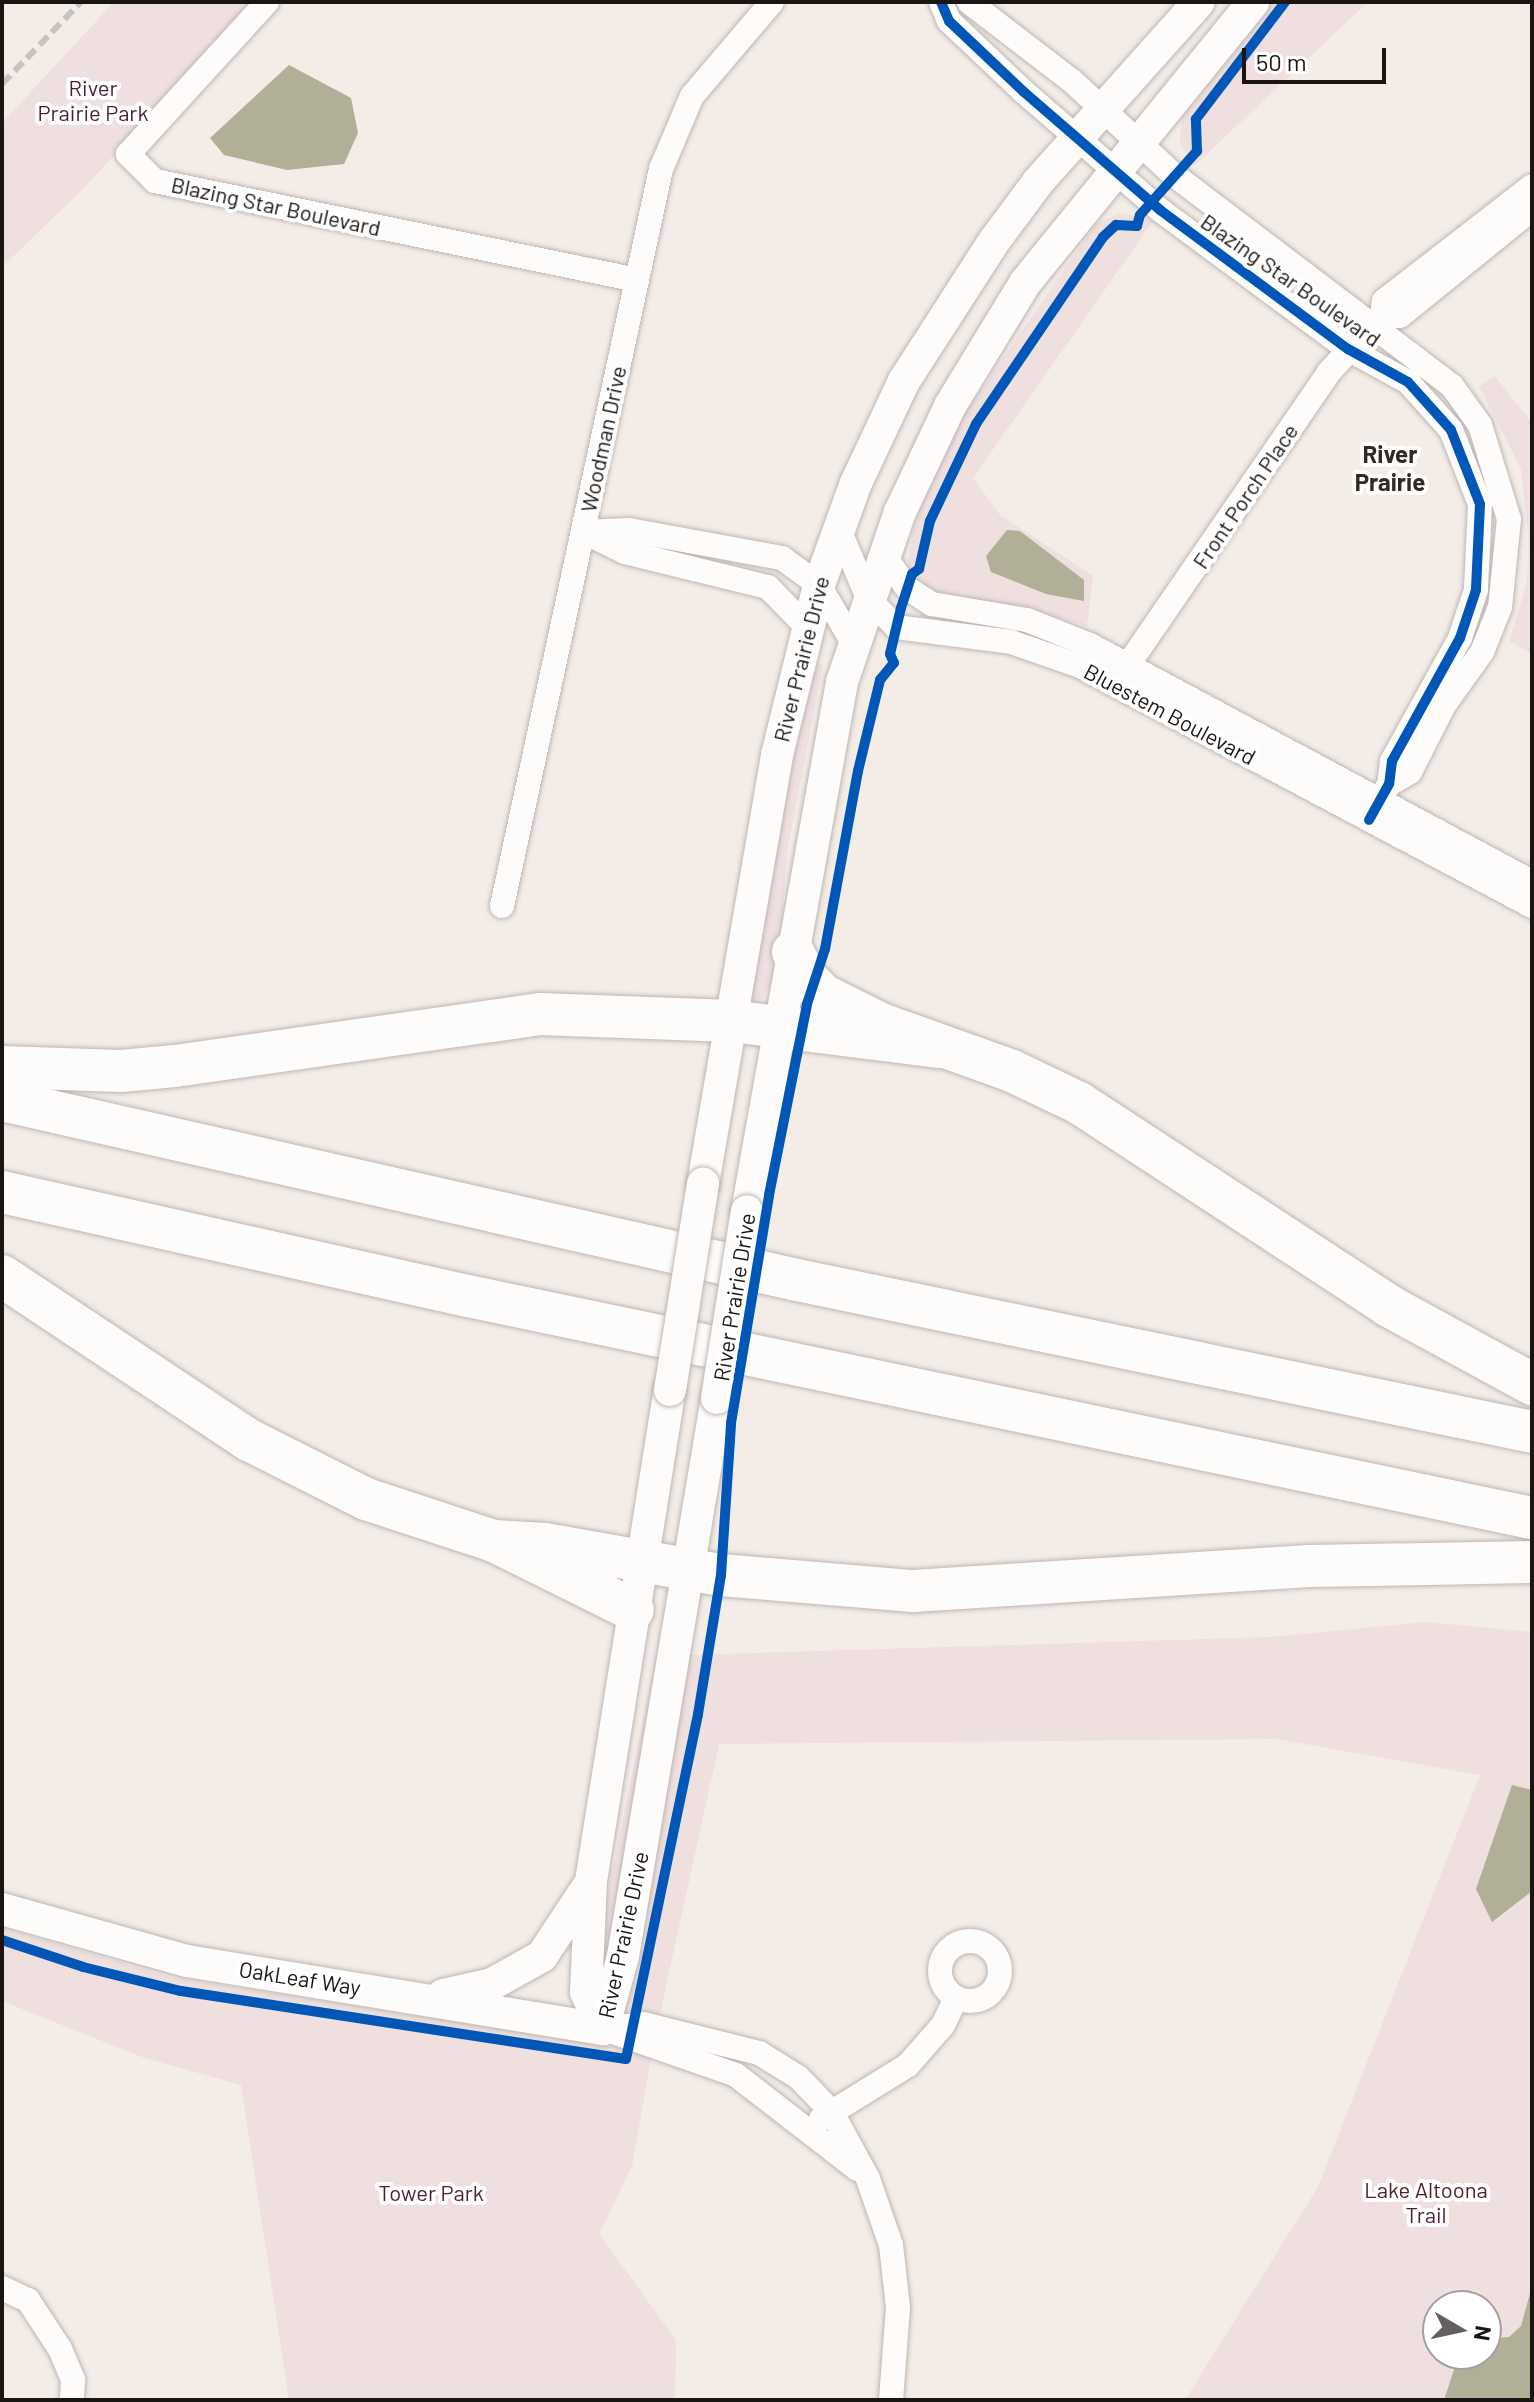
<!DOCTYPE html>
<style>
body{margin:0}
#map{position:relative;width:1534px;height:2402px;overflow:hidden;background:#f3ece7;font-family:Barlow,sans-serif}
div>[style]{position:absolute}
.green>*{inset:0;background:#efdfdf}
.water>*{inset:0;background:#b1af98}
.roads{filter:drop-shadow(0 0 2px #bdb7b3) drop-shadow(0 0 2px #bdb7b3)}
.street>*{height:24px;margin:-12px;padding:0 12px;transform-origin:12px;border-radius:12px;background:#fdfcfb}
.street>.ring{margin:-12px;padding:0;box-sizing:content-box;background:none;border:24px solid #fdfcfb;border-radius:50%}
.secondary>*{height:32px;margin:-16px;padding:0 16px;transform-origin:16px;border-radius:16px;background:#fdfcfb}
.highway>*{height:42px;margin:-21px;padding:0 21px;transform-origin:21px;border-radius:21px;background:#fdfcfb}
.rail>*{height:6px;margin-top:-3px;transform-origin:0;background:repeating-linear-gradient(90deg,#c6c4c3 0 12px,transparent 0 18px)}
.bridges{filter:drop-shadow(0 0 2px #bdb7b3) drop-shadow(0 0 2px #bdb7b3)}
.secondary-bridge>*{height:32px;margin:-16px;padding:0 16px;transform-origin:16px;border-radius:16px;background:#fdfcfb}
.cycleway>*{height:10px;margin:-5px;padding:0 5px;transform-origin:5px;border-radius:5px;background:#0057b8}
span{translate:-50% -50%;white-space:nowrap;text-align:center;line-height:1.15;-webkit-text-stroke:8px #fff;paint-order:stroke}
.park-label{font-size:22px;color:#4f1e2b}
.street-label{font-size:22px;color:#1a1512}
.neighbourhood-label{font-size:24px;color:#342a22;font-weight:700}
.frame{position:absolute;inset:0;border:4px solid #1a1512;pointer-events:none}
.north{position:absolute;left:1422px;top:2290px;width:80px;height:80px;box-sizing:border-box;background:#fff;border:2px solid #a3a1a0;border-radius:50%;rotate:99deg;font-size:22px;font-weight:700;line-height:32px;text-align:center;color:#1a1512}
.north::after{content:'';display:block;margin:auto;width:28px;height:36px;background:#66605d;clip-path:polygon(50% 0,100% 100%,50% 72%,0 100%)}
.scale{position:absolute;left:1242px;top:48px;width:144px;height:36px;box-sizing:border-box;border:4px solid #1a1512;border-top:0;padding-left:10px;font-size:24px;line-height:28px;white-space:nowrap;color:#1a1512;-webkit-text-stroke:6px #fff;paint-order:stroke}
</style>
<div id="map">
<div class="green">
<i style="clip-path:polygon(114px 2px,255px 2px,83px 189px,2px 267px,2px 123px)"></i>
<i style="clip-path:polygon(1273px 2px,1368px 2px,1194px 166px,1180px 142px,1182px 118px)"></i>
<i style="clip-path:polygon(1121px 213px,1153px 221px,973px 478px,1000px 515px,1093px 576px,1087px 626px,1031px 610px,934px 594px,907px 566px,920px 497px,953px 431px,1070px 261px,1097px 223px)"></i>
<i style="clip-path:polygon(1495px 376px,1532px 423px,1532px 654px,1509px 641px,1527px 582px,1529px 541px,1521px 469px,1479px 386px)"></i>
<i style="clip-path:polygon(810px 662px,823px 665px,787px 852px,780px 955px,768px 989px,757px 1005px,747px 1004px)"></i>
<i style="clip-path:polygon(1426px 1622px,1532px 1632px,1532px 2286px,1521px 2326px,1509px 2337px,1486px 2339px,1486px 2306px,1438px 2306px,1438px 2354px,1459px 2354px,1444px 2400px,1185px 2400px,1318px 2187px,1480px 1775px,1277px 1739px,719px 1744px,658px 2023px,584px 2011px,656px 1656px,1271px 1637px)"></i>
<i style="clip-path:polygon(2px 1928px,174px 1978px,652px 2052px,632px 2166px,599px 2234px,676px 2340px,675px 2400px,289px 2400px,241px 2085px,142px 2057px,2px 2001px)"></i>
</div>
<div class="water">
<i style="clip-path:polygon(289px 65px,351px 98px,358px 133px,344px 164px,287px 170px,224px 155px,210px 138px)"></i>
<i style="clip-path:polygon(1007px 530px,1020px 531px,1084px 580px,1084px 601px,1046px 594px,991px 572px,986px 556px)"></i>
<i style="clip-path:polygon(1512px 1785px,1532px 1790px,1532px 1891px,1492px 1922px,1476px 1889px)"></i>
<i style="clip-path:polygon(1532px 2286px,1532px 2400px,1444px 2400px,1459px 2354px,1486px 2354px,1486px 2339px,1509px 2337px,1521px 2326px)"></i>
</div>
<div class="roads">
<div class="street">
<i style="left:267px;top:2px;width:206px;rotate:132.4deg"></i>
<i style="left:128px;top:154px;width:38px;rotate:45deg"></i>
<i style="left:155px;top:181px;width:491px;rotate:11.6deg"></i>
<i style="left:941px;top:2px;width:21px;rotate:67deg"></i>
<i style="left:949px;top:21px;width:103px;rotate:43.4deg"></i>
<i style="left:1024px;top:92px;width:180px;rotate:40.9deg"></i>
<i style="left:1160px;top:210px;width:234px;rotate:36.5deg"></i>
<i style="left:1348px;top:349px;width:68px;rotate:28.8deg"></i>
<i style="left:1408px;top:382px;width:64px;rotate:48.1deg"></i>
<i style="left:1451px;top:430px;width:79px;rotate:68.6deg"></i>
<i style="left:1480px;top:504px;width:86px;rotate:92.7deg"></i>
<i style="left:1476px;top:590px;width:51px;rotate:108.4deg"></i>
<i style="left:1460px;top:638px;width:141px;rotate:118.9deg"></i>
<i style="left:1392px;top:761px;width:23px;rotate:97deg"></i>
<i style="left:1389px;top:784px;width:41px;rotate:119.1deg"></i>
<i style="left:969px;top:2px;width:130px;rotate:37.5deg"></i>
<i style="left:1072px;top:81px;width:139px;rotate:42.7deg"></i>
<i style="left:1174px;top:175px;width:349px;rotate:37.2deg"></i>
<i style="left:1452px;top:386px;width:48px;rotate:54.3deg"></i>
<i style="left:1480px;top:425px;width:98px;rotate:72.9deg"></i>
<i style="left:1509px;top:519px;width:88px;rotate:95.8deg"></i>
<i style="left:1500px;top:607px;width:48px;rotate:111.8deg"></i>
<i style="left:1482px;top:652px;width:65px;rotate:125.6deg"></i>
<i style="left:1444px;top:705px;width:75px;rotate:116.9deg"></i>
<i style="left:1410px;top:772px;width:24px;rotate:150deg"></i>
<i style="left:1382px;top:315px;width:18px;rotate:3deg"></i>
<i style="left:1400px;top:316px;width:170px;rotate:-39deg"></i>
<i style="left:838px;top:527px;width:77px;rotate:67.1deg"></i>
<i style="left:868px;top:598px;width:40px;rotate:46deg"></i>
<i style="left:896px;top:627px;width:116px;rotate:7.4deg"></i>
<i style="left:1011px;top:642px;width:73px;rotate:19.2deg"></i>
<i style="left:1080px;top:666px;width:512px;rotate:27.97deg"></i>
<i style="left:583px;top:532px;width:46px;rotate:-2.5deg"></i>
<i style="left:629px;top:530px;width:156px;rotate:10.4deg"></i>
<i style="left:782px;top:558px;width:46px;rotate:36.1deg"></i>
<i style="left:819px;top:585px;width:67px;rotate:59.6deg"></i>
<i style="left:586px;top:533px;width:43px;rotate:26deg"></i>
<i style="left:625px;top:552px;width:147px;rotate:13.8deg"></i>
<i style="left:768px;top:587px;width:56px;rotate:45.7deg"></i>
<i style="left:884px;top:555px;width:40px;rotate:55.1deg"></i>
<i style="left:907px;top:588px;width:30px;rotate:33deg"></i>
<i style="left:932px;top:604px;width:96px;rotate:9.6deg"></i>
<i style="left:1027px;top:620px;width:68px;rotate:21.6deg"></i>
<i style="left:1090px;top:645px;width:502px;rotate:28.2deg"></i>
<i style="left:1121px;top:675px;width:368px;rotate:-55.5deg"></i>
<i style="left:1329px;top:372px;width:78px;rotate:-47.1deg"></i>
<i style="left:1382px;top:315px;width:14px;rotate:-82deg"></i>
<i style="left:1384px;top:301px;width:187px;rotate:-37.8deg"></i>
<i style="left:502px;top:906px;width:754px;rotate:-77.83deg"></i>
<i style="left:661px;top:169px;width:79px;rotate:-67deg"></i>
<i style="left:692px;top:96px;width:123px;rotate:-49.6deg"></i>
<i class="ring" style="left:940px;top:1941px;width:36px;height:36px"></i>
<i style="left:603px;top:2029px;width:40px;rotate:-7.1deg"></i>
<i style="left:643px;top:2024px;width:120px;rotate:14deg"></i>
<i style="left:759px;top:2053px;width:46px;rotate:31.6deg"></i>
<i style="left:798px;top:2077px;width:47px;rotate:45.9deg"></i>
<i style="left:831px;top:2111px;width:77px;rotate:61.4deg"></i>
<i style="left:868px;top:2179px;width:70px;rotate:70.8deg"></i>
<i style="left:891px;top:2245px;width:62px;rotate:83.6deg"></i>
<i style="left:898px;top:2307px;width:93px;rotate:94.3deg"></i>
<i style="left:610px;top:2031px;width:133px;rotate:19.2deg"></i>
<i style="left:736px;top:2075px;width:153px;rotate:37.8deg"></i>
<i style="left:821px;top:2119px;width:102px;rotate:-31.8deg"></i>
<i style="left:908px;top:2065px;width:53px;rotate:-48.8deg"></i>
<i style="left:943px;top:2025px;width:30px;rotate:-64deg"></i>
<i style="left:2px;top:2288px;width:29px;rotate:25deg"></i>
<i style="left:28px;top:2300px;width:59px;rotate:56.9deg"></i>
<i style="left:60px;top:2349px;width:34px;rotate:67deg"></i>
<i style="left:73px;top:2380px;width:20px;rotate:93deg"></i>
</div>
<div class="secondary">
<i style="left:703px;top:1184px;width:435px;rotate:-80.2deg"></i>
<i style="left:777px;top:755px;width:175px;rotate:-76.1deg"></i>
<i style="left:819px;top:585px;width:109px;rotate:-70.1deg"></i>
<i style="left:856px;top:483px;width:113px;rotate:-64.8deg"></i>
<i style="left:904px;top:381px;width:168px;rotate:-57.2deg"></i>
<i style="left:995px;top:240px;width:72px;rotate:-53.4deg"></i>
<i style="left:1038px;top:182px;width:241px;rotate:-48.2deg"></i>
<i style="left:747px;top:1211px;width:537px;rotate:-79.82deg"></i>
<i style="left:842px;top:682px;width:180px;rotate:-71.2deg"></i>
<i style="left:900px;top:512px;width:117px;rotate:-64.7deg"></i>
<i style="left:950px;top:406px;width:144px;rotate:-58.6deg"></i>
<i style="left:1025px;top:283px;width:362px;rotate:-50.9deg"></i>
<i style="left:2px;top:1909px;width:192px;rotate:15.7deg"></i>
<i style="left:187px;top:1961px;width:422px;rotate:9.3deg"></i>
<i style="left:443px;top:1995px;width:50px;rotate:-12.7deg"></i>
<i style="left:492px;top:1984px;width:57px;rotate:-29.2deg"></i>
<i style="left:542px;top:1956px;width:82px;rotate:-56.5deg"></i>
<i style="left:603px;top:2029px;width:41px;rotate:-114.7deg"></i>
<i style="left:586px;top:1992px;width:111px;rotate:-87.4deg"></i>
<i style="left:591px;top:1881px;width:497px;rotate:-80.9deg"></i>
<i style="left:603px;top:2029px;width:76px;rotate:-74.7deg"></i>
<i style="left:623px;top:1956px;width:566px;rotate:-80.44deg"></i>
</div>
<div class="highway">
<i style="left:793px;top:952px;width:30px;rotate:63deg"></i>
<i style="left:807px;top:979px;width:23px;rotate:45deg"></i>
<i style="left:823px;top:995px;width:65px;rotate:26.6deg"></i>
<i style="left:881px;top:1024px;width:139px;rotate:19.7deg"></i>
<i style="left:1012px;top:1071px;width:74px;rotate:25.5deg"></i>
<i style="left:1079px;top:1103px;width:371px;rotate:33.2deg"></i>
<i style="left:1389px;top:1306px;width:163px;rotate:28.6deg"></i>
<i style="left:2px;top:1067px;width:119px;rotate:1.9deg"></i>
<i style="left:121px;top:1071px;width:54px;rotate:-5.3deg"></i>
<i style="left:175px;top:1066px;width:369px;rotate:-8.1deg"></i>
<i style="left:540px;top:1014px;width:191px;rotate:2.1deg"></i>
<i style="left:731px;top:1021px;width:211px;rotate:7.1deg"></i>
<i style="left:2px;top:1100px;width:815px;rotate:12.76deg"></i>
<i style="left:797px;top:1280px;width:751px;rotate:11.68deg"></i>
<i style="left:2px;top:1192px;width:477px;rotate:12.6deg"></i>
<i style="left:468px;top:1296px;width:1087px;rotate:11.79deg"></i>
<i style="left:2px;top:1276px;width:296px;rotate:33.6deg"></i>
<i style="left:249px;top:1440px;width:131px;rotate:26.8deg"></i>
<i style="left:366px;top:1499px;width:135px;rotate:18.2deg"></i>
<i style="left:494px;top:1541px;width:155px;rotate:26.4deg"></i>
<i style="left:494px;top:1541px;width:51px;rotate:3.4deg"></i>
<i style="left:545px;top:1544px;width:179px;rotate:10deg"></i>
<i style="left:721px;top:1575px;width:193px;rotate:4.8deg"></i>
<i style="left:913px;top:1591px;width:397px;rotate:-3.6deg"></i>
<i style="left:1309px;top:1566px;width:223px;rotate:-1deg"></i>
</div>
</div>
<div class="rail">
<i style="left:2px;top:84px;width:114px;rotate:-46.1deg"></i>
</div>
<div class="bridges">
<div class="secondary-bridge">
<i style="left:670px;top:1390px;width:209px;rotate:-80.9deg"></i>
<i style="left:717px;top:1398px;width:189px;rotate:-80.9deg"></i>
</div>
</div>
<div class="cycleway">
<i style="left:941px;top:2px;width:21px;rotate:67deg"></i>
<i style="left:949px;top:21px;width:103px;rotate:43.4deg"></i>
<i style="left:1024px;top:92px;width:180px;rotate:40.9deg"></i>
<i style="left:1160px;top:210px;width:234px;rotate:36.5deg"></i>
<i style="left:1348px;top:349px;width:68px;rotate:28.8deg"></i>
<i style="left:1408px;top:382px;width:64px;rotate:48.1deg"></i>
<i style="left:1451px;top:430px;width:79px;rotate:68.6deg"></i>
<i style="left:1480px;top:504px;width:86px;rotate:92.7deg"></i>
<i style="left:1476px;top:590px;width:51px;rotate:108.4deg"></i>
<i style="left:1460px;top:638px;width:141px;rotate:118.9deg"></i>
<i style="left:1392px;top:761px;width:23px;rotate:97deg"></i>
<i style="left:1389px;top:784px;width:41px;rotate:119.1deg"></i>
<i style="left:2px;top:1940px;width:85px;rotate:18.4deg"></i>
<i style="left:83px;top:1967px;width:101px;rotate:13.8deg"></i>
<i style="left:181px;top:1991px;width:450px;rotate:8.7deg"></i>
<i style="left:626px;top:2059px;width:352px;rotate:-78.2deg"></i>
<i style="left:698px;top:1714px;width:141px;rotate:-80.6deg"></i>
<i style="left:721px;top:1575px;width:152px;rotate:-86.2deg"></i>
<i style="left:731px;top:1423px;width:231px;rotate:-80.5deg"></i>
<i style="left:769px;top:1195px;width:195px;rotate:-78.7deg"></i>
<i style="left:807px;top:1004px;width:58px;rotate:-71.9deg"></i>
<i style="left:825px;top:949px;width:181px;rotate:-79.5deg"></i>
<i style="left:858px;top:771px;width:94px;rotate:-76.4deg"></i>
<i style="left:880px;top:680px;width:22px;rotate:-51deg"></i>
<i style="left:894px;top:663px;width:10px;rotate:-114deg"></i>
<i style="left:890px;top:654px;width:47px;rotate:-76.6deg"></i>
<i style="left:901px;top:608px;width:36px;rotate:-72deg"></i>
<i style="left:912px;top:574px;width:9px;rotate:-36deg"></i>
<i style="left:919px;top:569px;width:49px;rotate:-77.1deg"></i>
<i style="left:930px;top:521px;width:107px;rotate:-64.6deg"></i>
<i style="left:976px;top:424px;width:226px;rotate:-55.8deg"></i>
<i style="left:1103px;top:237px;width:18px;rotate:-43deg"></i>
<i style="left:1116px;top:225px;width:21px;rotate:3deg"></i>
<i style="left:1137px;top:226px;width:11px;rotate:-75deg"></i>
<i style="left:1140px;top:215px;width:86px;rotate:-48.3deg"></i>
<i style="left:1197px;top:151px;width:32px;rotate:-92deg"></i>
<i style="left:1196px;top:119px;width:147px;rotate:-52.7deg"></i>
</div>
<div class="park-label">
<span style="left:93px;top:100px">River<br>Prairie Park</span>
<span style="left:1426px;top:2202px">Lake Altoona<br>Trail</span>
<span style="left:431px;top:2193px">Tower Park</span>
</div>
<div class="street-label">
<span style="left:276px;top:206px;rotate:12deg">Blazing Star Boulevard</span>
<span style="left:1291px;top:280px;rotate:35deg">Blazing Star Boulevard</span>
<span style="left:603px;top:439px;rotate:-78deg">Woodman Drive</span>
<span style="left:1245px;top:496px;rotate:-56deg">Front Porch Place</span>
<span style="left:801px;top:659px;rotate:-76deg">River Prairie Drive</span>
<span style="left:1170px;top:714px;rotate:28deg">Bluestem Boulevard</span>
<span style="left:734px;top:1297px;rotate:-81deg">River Prairie Drive</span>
<span style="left:623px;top:1935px;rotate:-78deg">River Prairie Drive</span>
<span style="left:300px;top:1978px;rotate:9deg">OakLeaf Way</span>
</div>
<div class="neighbourhood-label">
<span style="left:1390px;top:468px">River<br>Prairie</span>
</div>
<div class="frame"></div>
<div class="north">N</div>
<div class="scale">50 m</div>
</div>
